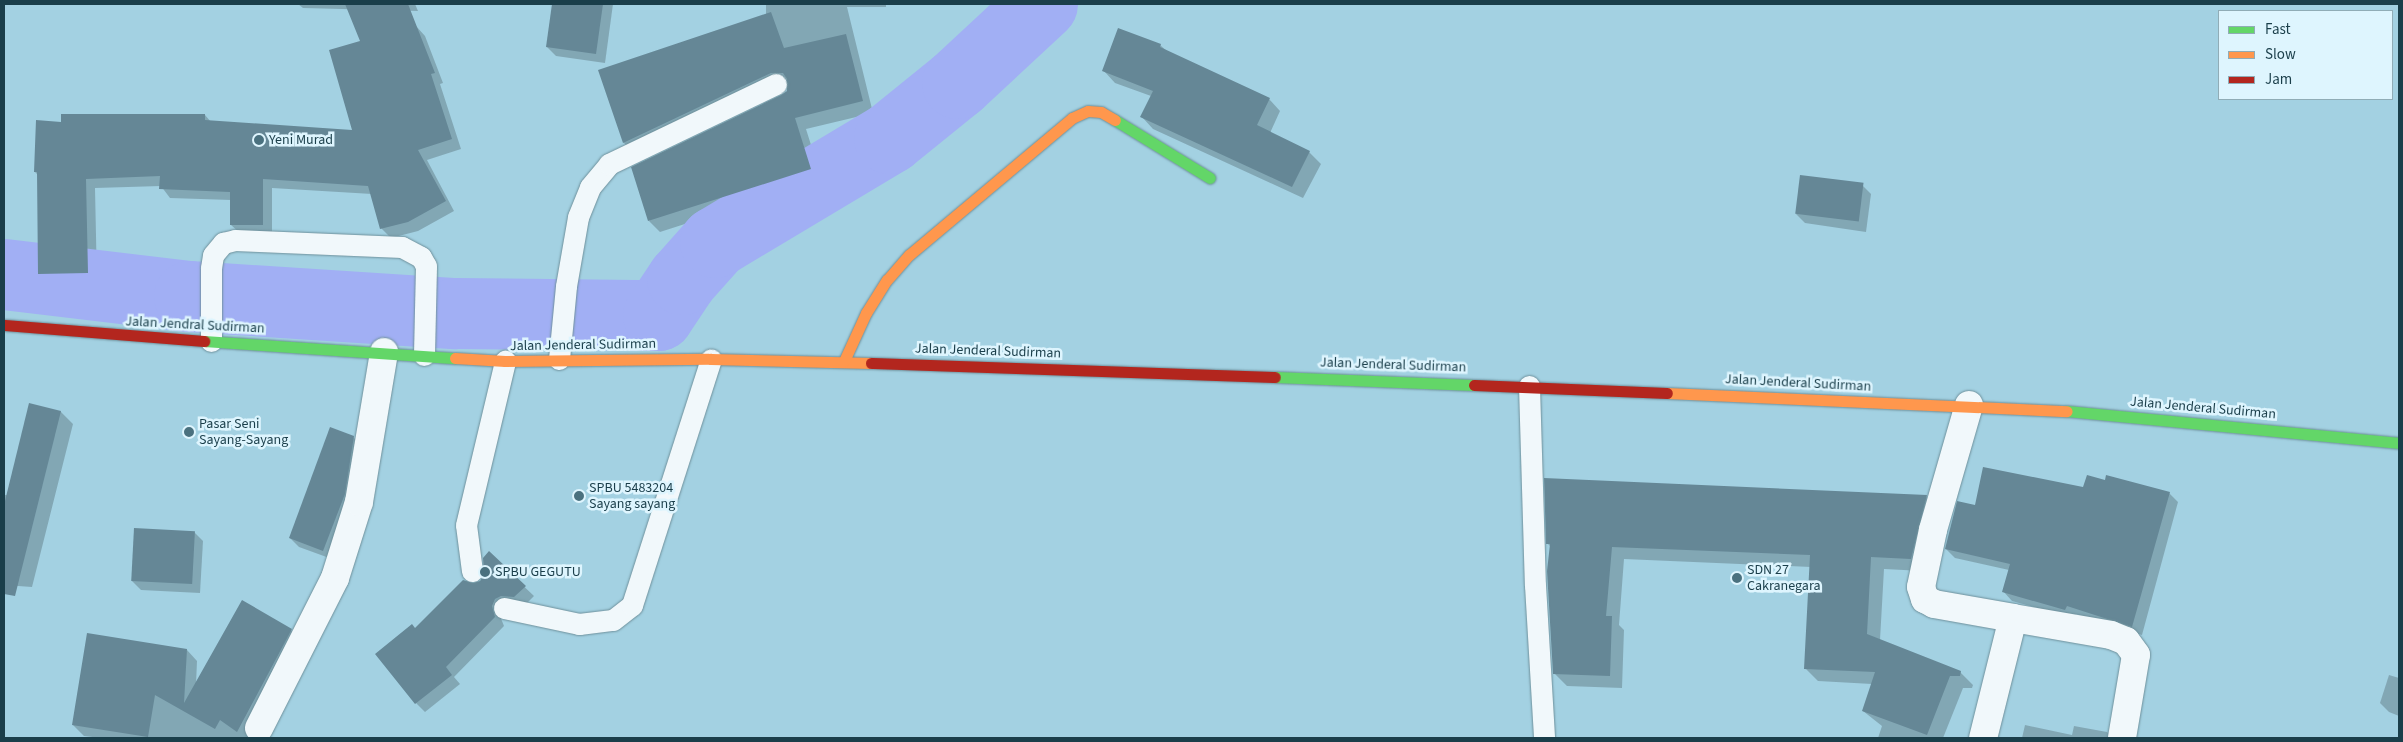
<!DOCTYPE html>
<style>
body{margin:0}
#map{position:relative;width:2403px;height:742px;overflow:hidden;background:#a3d1e2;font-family:"Source Sans 3",sans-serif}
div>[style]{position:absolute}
.shadow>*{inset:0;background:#0003}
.river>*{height:71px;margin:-35.5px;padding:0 35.5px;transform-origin:35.5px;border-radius:35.5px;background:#a1aff4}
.building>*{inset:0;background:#658796;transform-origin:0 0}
.roads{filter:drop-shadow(0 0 1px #6e909b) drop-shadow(0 0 1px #6e909b)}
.lane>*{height:21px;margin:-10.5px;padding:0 10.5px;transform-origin:10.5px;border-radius:10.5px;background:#f1f8fb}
.street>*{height:28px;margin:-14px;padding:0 14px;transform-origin:14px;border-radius:14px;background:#f1f8fb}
.fast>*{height:11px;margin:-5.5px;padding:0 5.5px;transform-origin:5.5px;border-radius:5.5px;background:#63d668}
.slow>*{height:11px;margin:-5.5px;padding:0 5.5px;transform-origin:5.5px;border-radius:5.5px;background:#ff974d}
.jam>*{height:11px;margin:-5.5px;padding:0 5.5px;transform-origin:5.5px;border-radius:5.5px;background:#b3261e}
.dots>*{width:14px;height:14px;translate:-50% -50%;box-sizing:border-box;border:2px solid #def5fe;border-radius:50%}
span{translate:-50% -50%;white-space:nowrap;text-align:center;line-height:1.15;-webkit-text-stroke:5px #def5fe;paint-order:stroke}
.poi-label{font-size:14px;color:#1a3e4a}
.left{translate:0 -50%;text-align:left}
.street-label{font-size:14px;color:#1a3e4a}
.frame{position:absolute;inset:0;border:5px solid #1a3e4a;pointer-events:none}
.legend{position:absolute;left:2218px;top:10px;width:175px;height:90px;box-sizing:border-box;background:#def5fe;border:1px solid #90acb6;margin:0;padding:6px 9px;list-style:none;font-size:15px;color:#1a3e4a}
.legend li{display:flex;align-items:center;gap:10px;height:25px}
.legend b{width:25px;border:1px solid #90acb6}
</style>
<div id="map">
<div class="shadow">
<i style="clip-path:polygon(298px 4px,415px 4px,418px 11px,303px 8px)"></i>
<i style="clip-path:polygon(554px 4px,613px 4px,605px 63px,556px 56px,547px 47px)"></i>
<i style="clip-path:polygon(766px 4px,886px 4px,886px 7px,847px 7px,873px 113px,806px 129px,822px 180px,660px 232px,649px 221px,788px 91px,788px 84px,783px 84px,636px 154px,624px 143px,600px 71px,766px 15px)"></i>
<i style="clip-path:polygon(416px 26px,425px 36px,443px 83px,440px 84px,461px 149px,427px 160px,454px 211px,418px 231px,391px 238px,381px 228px,372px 194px,272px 188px,272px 234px,241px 234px,231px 225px,231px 200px,170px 198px,161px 186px,95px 188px,97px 282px,49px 283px,39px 274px,38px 175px,35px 172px,63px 123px,205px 115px,211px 122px,353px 131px)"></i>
<i style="clip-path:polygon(1160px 45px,1168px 52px,1269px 99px,1280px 111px,1270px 133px,1309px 152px,1321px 164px,1303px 198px,1153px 129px,1142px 117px,1151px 96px,1115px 83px,1104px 71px)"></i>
<i style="clip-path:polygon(1862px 185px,1871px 194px,1866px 232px,1805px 223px,1796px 214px)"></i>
<i style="clip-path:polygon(30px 405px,61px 412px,73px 424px,32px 587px,4px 585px,4px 495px,7px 495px)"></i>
<i style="clip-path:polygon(353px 437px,363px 447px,332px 559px,299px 547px,290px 538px)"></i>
<i style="clip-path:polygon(2084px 488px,2169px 493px,2178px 502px,2142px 635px,2076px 614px,2074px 618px,2012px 601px,2003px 591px,2009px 570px,1955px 558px,1946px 549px,1976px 507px)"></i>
<i style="clip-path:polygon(1926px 496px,1939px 508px,1923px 571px,1884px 569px,1880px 640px,1960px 672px,1973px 685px,1972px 688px,1963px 688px,1943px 738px,1878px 738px,1882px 726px,1863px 711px,1872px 684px,1818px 681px,1806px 669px,1811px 567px,1624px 559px,1619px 625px,1624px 630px,1622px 688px,1567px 686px,1554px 673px,1551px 547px,1548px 544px)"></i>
<i style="clip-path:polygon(194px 532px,203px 541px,200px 593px,141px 590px,132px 581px)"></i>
<i style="clip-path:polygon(489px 553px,534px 596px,524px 606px,500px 616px,504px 626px,454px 677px,460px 684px,425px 712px,416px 703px,415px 629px,481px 582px)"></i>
<i style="clip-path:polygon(291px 630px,302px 640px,250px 738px,101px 738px,84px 736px,73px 725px,187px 650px,197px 661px,196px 685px)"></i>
<i style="clip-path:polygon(2389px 675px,2399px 678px,2399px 716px,2389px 712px,2380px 703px)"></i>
<i style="clip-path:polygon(2025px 725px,2072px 735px,2074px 726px,2107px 732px,2113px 738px,2022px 738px)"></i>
</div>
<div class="river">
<i style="left:4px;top:274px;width:186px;rotate:6.8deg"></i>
<i style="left:189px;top:296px;width:267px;rotate:3.7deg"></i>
<i style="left:455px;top:313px;width:203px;rotate:0.6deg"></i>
<i style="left:658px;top:315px;width:43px;rotate:-56.3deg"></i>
<i style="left:682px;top:279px;width:50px;rotate:-48.3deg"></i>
<i style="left:715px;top:242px;width:203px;rotate:-30.9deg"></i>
<i style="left:889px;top:138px;width:87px;rotate:-39deg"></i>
<i style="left:957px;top:83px;width:116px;rotate:-42.9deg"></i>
</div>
<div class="building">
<i style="clip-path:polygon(345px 4px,408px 4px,435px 73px,431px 74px,452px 139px,418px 150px,446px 201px,408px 222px,380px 229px,368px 186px,263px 179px,263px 225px,230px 225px,230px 192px,159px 189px,160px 176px,86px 179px,88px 273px,38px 274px,37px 172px,34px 172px,36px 120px,61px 122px,61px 114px,205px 114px,205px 120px,352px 130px,329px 50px,360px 41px)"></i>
<i style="clip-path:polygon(552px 4px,603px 4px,596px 54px,546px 47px)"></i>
<i style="clip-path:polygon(771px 12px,784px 48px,846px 34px,863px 101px,795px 118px,811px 169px,648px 221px,631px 167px,781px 95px,787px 91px,787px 79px,783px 73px,771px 73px,623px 143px,598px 70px)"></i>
<i style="clip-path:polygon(1118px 28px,1161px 44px,1160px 47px,1270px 98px,1257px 125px,1310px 151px,1292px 187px,1140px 117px,1153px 91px,1102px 71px)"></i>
<i style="left:1800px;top:175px;width:64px;height:39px;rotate:7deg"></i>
<i style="clip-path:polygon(29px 403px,61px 411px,15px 596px,4px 594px,4px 505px)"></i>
<i style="clip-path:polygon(330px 427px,354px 436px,345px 494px,323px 551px,289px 538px)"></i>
<i style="clip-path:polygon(1983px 467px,2083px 487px,2087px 475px,2105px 480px,2106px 475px,2170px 492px,2132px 627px,2067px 606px,2065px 610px,2002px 592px,2010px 564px,1945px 549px,1957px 501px,1975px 505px)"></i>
<i style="clip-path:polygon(1544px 478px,1927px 495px,1911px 559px,1871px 557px,1867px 634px,1961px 671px,1960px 676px,1950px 676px,1927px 735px,1862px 711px,1875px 672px,1804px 669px,1810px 555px,1612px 547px,1606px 616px,1612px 616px,1610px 676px,1553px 674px,1547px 571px,1550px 544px,1546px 544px)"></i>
<i style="left:134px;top:528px;width:61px;height:53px;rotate:3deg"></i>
<i style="clip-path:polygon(489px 551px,526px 586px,514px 597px,501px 596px,495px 599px,492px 606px,495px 617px,446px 667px,452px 675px,415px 704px,375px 654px,412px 624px,415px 628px,463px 580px,473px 583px,480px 581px,484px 575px,483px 558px)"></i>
<i style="clip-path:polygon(242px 600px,292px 629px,237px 732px,220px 720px,215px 729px,155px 695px,148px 737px,72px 725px,87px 633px,187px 649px,184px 703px)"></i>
</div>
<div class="roads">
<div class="lane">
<i style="left:211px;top:341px;width:73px;rotate:-90deg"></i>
<i style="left:211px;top:268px;width:13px;rotate:-81deg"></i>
<i style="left:213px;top:255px;width:16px;rotate:-50deg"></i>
<i style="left:223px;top:243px;width:12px;rotate:-14deg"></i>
<i style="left:235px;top:240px;width:167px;rotate:2.4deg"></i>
<i style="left:402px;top:247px;width:21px;rotate:28deg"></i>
<i style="left:421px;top:257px;width:10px;rotate:61deg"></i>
<i style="left:426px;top:266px;width:89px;rotate:91.3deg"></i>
<i style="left:559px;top:359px;width:73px;rotate:-84.5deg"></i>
<i style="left:566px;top:286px;width:70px;rotate:-80.1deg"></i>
<i style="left:578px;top:217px;width:32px;rotate:-68deg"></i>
<i style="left:590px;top:187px;width:30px;rotate:-50deg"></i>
<i style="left:609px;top:164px;width:185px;rotate:-25.6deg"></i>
<i style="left:1529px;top:386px;width:199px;rotate:88.3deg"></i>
<i style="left:1535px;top:585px;width:153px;rotate:86.6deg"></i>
<i style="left:472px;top:571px;width:46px;rotate:-97.4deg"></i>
<i style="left:466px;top:525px;width:169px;rotate:-76.6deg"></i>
<i style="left:504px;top:608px;width:77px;rotate:12deg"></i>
<i style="left:579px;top:624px;width:34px;rotate:-7deg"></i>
<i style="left:613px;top:620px;width:24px;rotate:-38deg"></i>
<i style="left:632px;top:605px;width:258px;rotate:-72.2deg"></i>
</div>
<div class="street">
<i style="left:1969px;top:405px;width:130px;rotate:106.1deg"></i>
<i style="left:1933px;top:530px;width:58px;rotate:101.9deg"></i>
<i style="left:1921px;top:587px;width:13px;rotate:72deg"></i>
<i style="left:1925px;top:599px;width:10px;rotate:29deg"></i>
<i style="left:1934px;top:604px;width:80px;rotate:10deg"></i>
<i style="left:2013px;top:618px;width:124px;rotate:104deg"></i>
<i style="left:2013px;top:618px;width:99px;rotate:9.8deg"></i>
<i style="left:2111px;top:635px;width:16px;rotate:22deg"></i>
<i style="left:2126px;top:641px;width:17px;rotate:54deg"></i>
<i style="left:2136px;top:655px;width:84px;rotate:99.6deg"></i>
<i style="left:259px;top:728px;width:168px;rotate:-63.1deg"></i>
<i style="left:335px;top:578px;width:80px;rotate:-72.5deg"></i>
<i style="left:359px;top:502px;width:152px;rotate:-80.5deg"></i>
</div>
<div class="fast">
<i style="left:1115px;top:120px;width:111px;rotate:31.4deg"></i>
<i style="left:204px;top:341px;width:252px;rotate:3.9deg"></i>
<i style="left:1275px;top:377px;width:199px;rotate:2.3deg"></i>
<i style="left:2067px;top:411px;width:334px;rotate:5.5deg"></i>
</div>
<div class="slow">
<i style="left:455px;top:358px;width:50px;rotate:3.4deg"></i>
<i style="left:505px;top:361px;width:206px;rotate:-0.6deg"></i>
<i style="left:711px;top:359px;width:160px;rotate:1.4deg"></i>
<i style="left:844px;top:361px;width:53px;rotate:-65.4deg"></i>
<i style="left:866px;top:313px;width:39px;rotate:-58deg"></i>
<i style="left:887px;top:280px;width:33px;rotate:-49deg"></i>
<i style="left:909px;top:255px;width:213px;rotate:-40deg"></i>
<i style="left:1072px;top:118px;width:17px;rotate:-24deg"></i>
<i style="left:1088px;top:111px;width:13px;rotate:4deg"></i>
<i style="left:1101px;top:112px;width:16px;rotate:30deg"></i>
<i style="left:1667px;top:393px;width:400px;rotate:2.6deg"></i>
</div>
<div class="jam">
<i style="left:4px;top:325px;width:201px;rotate:4.6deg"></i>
<i style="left:871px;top:363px;width:404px;rotate:2deg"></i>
<i style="left:1474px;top:385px;width:193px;rotate:2.4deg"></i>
</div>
</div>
<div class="dots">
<i style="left:259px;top:140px;background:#4a717f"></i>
<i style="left:189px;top:432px;background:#4a717f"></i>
<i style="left:579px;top:496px;background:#4a717f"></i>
<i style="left:485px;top:572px;background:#4a717f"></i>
<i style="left:1737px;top:578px;background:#4a717f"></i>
</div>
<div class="poi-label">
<span class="left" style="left:269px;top:140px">Yeni Murad</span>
<span class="left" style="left:199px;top:432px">Pasar Seni<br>Sayang-Sayang</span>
<span class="left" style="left:589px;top:496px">SPBU 5483204<br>Sayang sayang</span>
<span class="left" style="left:1747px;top:578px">SDN 27<br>Cakranegara</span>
<span class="left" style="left:495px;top:572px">SPBU GEGUTU</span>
</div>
<div class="street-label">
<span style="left:195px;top:325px;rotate:3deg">Jalan Jendral Sudirman</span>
<span style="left:583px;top:345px;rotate:-1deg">Jalan Jenderal Sudirman</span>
<span style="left:988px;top:351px;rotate:2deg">Jalan Jenderal Sudirman</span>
<span style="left:1393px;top:365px;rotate:2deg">Jalan Jenderal Sudirman</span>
<span style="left:1798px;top:383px;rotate:3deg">Jalan Jenderal Sudirman</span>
<span style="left:2203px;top:408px;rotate:5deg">Jalan Jenderal Sudirman</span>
</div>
<div class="frame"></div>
<ul class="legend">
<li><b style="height:6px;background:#63d668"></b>Fast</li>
<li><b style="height:6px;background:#ff974d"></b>Slow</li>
<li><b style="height:6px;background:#b3261e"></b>Jam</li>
</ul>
</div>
